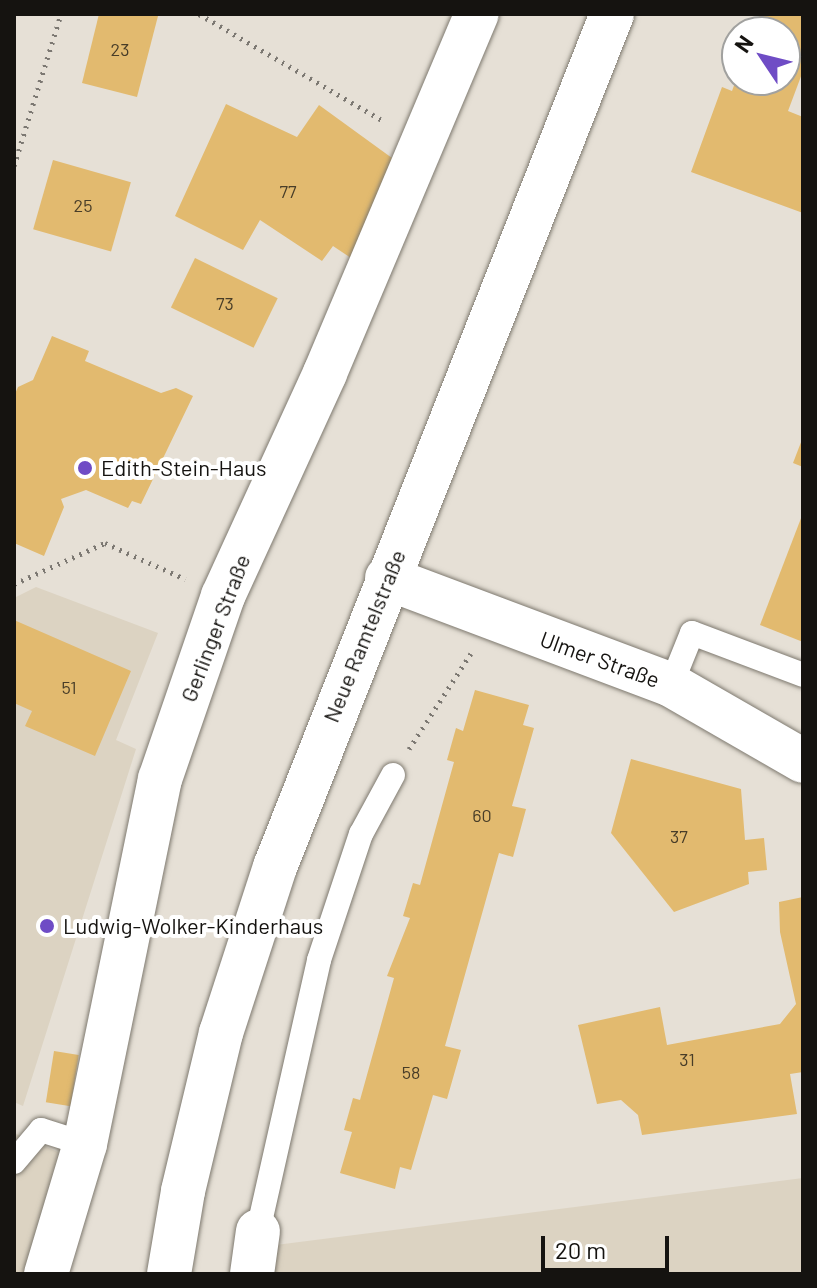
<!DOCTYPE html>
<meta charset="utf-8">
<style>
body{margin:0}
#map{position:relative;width:817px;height:1288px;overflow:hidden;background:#e6e0d6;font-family:Barlow,sans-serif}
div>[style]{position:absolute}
.built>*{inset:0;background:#dcd3c2}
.building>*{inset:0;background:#e2ba6f;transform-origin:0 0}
.path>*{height:5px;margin-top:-2.5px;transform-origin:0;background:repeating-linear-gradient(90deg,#7c7872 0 2px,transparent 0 8px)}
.roads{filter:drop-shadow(0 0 2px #7e796f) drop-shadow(0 0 2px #7e796f)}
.lane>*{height:24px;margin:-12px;padding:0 12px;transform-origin:12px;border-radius:12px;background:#fff}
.street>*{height:44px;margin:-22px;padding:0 22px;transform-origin:22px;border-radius:22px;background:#fff}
.secondary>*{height:44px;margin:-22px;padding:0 22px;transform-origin:22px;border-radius:22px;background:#fff}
.dots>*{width:22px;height:22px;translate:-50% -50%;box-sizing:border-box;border:4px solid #fff;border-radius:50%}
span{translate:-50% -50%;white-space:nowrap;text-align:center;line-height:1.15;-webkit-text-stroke:8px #fff;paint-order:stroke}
.number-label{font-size:18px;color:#483d28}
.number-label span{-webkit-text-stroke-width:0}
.poi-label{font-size:22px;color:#151310}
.left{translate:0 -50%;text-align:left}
.street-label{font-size:22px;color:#151310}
.frame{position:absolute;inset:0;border:16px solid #151310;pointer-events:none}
.north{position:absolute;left:721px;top:16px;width:80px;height:80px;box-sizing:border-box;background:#fff;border:2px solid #a1a19f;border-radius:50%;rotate:305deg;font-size:22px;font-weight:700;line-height:32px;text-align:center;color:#151310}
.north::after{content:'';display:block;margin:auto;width:28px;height:36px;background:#6f4cc5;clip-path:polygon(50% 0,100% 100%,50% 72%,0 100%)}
.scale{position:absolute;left:541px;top:1236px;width:128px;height:36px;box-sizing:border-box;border:4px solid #151310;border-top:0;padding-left:10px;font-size:24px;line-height:28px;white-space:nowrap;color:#151310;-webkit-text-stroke:6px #fff;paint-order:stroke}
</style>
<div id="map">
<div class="built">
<i style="clip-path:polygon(36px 587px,158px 633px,116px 740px,136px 749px,23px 1106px,14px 1102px,14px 598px)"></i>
<i style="clip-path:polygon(14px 1133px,67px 1156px,26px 1274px,14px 1274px)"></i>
<i style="clip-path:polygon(803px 1178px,803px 1274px,232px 1274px,236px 1250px)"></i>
</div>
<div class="building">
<i style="clip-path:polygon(99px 14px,158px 16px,137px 97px,82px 83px)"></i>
<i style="clip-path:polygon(760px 14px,803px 14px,803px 71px,788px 111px,803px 117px,803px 213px,691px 172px,722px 87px,732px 91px,736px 80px,785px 80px,785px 32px,753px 32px)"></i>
<i style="clip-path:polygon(226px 104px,297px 137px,319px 105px,403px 166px,351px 258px,333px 246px,322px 261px,260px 220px,243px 250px,175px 216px)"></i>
<i style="left:53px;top:160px;width:81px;height:72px;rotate:16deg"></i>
<i style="left:195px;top:258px;width:92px;height:55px;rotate:26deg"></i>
<i style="clip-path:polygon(52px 336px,89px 351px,85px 361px,161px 393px,176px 388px,193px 396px,141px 504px,132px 501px,128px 508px,86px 490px,61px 499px,64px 507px,44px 556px,14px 543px,14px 396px,18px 387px,33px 380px)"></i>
<i style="clip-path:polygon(803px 437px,803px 467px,793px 463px)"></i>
<i style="clip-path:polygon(803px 513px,803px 642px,760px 625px)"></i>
<i style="clip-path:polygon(14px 620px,131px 671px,95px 756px,25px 726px,32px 711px,14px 703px)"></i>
<i style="clip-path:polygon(475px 690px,529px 705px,523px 725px,534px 728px,512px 806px,526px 809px,513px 857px,499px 853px,445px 1046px,461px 1050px,447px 1099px,433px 1095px,411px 1170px,400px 1167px,395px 1189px,340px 1173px,352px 1132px,344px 1130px,353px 1098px,360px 1100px,394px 978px,387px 976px,410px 918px,403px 916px,413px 883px,420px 885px,454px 762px,447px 760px,456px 728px,463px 731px)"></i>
<i style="clip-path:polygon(631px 759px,741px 789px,745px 840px,764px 838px,767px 870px,748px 872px,749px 884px,674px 912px,611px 833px)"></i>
<i style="clip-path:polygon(803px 897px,803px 1072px,790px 1074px,797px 1114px,642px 1135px,638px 1115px,621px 1100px,597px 1104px,578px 1025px,660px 1007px,667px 1045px,780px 1024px,796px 1004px,780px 932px,779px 902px)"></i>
<i style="left:54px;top:1051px;width:25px;height:52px;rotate:9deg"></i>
</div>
<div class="path">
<i style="left:199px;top:14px;width:215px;rotate:30.1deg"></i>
<i style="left:14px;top:166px;width:159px;rotate:-72.8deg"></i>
<i style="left:14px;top:584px;width:100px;rotate:-24.3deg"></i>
<i style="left:105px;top:543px;width:88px;rotate:24.2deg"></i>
<i style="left:409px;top:749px;width:114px;rotate:-57.1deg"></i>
</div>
<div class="roads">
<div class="lane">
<i style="left:671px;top:685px;width:56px;rotate:-68deg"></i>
<i style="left:692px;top:633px;width:119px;rotate:20.7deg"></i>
<i style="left:14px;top:1162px;width:42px;rotate:-49.8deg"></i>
<i style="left:41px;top:1130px;width:46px;rotate:17.7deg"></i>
<i style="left:258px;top:1231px;width:278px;rotate:-77.3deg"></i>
<i style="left:319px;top:960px;width:133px;rotate:-71.6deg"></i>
<i style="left:361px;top:834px;width:67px;rotate:-61.5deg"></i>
</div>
<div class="street">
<i style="left:387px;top:578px;width:303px;rotate:20.6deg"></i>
<i style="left:671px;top:685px;width:152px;rotate:29.9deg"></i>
<i style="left:46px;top:1274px;width:136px;rotate:-73.3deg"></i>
<i style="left:85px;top:1144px;width:373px;rotate:-78.4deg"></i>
<i style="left:160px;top:779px;width:194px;rotate:-71deg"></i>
<i style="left:223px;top:596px;width:245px;rotate:-65.4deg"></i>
<i style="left:325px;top:373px;width:390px;rotate:-67.1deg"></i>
<i style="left:252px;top:1274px;width:43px;rotate:-82.1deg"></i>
</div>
<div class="secondary">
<i style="left:169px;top:1274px;width:84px;rotate:-80.4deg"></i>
<i style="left:183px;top:1191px;width:163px;rotate:-76.5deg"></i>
<i style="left:221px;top:1033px;width:175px;rotate:-72deg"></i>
<i style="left:275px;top:867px;width:917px;rotate:-68.44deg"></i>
</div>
</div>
<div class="dots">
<i style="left:85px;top:468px;background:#6f4cc5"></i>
<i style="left:47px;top:926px;background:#6f4cc5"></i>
</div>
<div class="number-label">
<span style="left:120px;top:49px">23</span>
<span style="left:288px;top:191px">77</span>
<span style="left:83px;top:205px">25</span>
<span style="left:225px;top:303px">73</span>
<span style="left:69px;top:687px">51</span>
<span style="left:482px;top:815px">60</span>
<span style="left:679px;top:836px">37</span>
<span style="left:687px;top:1059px">31</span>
<span style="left:411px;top:1072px">58</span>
</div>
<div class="poi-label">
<span class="left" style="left:101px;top:468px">Edith-Stein-Haus</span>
<span class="left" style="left:63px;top:926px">Ludwig-Wolker-Kinderhaus</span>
</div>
<div class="street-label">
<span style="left:215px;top:628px;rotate:-69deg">Gerlinger Straße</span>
<span style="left:364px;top:636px;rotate:-68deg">Neue Ramtelstraße</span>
<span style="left:600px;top:659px;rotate:20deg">Ulmer Straße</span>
</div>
<div class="frame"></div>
<div class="north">N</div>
<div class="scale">20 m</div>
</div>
